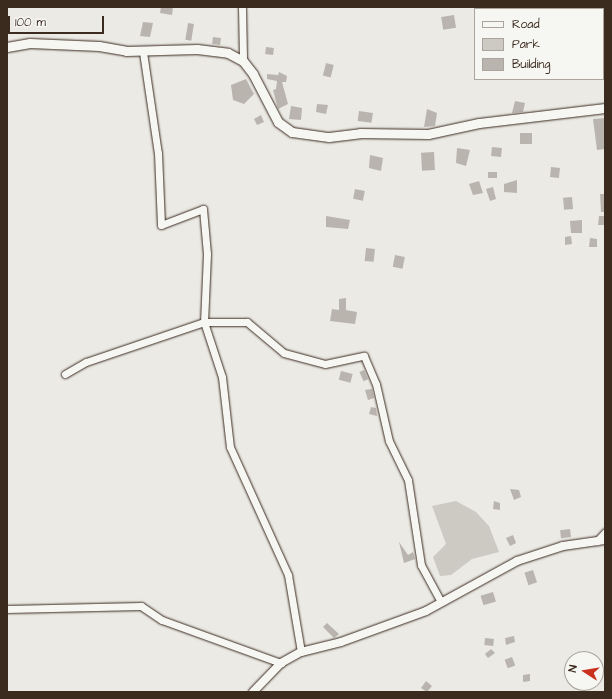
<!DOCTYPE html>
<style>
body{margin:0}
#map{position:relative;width:612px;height:699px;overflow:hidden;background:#ebeae5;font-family:"Architects Daughter",sans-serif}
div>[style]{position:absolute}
.green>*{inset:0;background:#cdcac4}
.building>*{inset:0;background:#bab4ae;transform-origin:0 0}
.roads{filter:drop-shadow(0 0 1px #3b2a1e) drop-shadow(0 0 1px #3b2a1e)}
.minor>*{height:7px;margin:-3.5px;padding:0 3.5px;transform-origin:3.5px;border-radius:3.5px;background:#f6f6f2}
.tertiary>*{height:8px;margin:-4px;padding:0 4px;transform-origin:4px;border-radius:4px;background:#f6f6f2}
.secondary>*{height:9px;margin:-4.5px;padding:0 4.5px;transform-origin:4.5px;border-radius:4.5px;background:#f6f6f2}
span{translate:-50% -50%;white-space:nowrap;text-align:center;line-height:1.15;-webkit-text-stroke:3px #f6f6f2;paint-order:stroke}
.frame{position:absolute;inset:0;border:8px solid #3b2a1e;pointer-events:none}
.legend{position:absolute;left:474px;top:8px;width:130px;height:72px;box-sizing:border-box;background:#f6f6f2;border:1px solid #aba49d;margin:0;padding:5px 7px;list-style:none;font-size:12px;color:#3b2a1e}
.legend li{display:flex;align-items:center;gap:8px;height:20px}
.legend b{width:20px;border:1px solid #aba49d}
.north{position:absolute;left:564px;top:651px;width:40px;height:40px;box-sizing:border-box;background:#f6f6f2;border:1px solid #aba49d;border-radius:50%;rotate:282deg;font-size:11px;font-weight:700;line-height:16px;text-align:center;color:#3b2a1e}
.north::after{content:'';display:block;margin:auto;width:14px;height:18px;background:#c8321e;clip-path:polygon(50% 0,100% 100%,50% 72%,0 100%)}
.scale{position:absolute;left:8px;top:16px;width:96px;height:18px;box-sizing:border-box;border:2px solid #3b2a1e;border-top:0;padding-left:5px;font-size:12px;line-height:14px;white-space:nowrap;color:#3b2a1e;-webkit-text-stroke:3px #f6f6f2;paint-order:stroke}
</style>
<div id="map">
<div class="green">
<i style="clip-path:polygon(456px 501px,476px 512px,489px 526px,499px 552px,472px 559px,451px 575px,440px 576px,433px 557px,446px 544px,432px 506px)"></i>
</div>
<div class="building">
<i style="clip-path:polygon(161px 7px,173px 7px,172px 15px,160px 13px)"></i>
<i style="left:454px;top:15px;width:13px;height:13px;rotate:81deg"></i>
<i style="clip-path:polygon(143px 22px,153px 23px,150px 37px,140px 36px)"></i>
<i style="left:188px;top:23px;width:6px;height:17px;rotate:9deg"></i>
<i style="left:213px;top:37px;width:8px;height:7px;rotate:7deg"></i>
<i style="left:266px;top:47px;width:8px;height:7px;rotate:7deg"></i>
<i style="left:326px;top:63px;width:8px;height:13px;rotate:14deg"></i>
<i style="clip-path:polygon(279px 72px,287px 76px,286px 82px,282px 82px,288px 104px,278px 109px,273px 90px,276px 89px,277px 81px,267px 79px,267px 74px,278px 75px)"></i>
<i style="clip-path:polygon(246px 79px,254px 94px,244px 104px,233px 100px,231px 85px)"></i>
<i style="clip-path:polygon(515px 101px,525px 103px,523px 112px,512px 113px)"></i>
<i style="clip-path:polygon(317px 104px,328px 105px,326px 114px,316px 112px)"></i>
<i style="clip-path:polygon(291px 106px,302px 108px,301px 120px,289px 119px)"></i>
<i style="clip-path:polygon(427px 109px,437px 113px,435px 126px,424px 127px)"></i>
<i style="left:359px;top:111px;width:14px;height:10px;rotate:8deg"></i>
<i style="clip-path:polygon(261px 115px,264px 122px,257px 125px,254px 119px)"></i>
<i style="clip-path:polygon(605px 118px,605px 149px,597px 150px,593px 119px)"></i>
<i style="left:520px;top:133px;width:12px;height:11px"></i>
<i style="left:492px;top:147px;width:10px;height:9px;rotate:6deg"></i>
<i style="clip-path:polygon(457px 148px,470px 150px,466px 166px,456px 163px)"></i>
<i style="left:434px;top:152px;width:18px;height:13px;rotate:87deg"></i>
<i style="clip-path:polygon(370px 155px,383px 158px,381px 171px,369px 168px)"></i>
<i style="left:551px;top:167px;width:9px;height:10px;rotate:6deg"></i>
<i style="left:488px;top:172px;width:9px;height:6px"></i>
<i style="clip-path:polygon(517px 180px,517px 193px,504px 192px,504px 184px)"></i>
<i style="clip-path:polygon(479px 181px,483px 193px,473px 195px,469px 184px)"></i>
<i style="clip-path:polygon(493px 187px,496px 199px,490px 201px,486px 189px)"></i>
<i style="left:355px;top:189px;width:10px;height:10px;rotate:11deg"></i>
<i style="clip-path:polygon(600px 194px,605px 194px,605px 212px,601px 212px)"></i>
<i style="left:572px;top:197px;width:12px;height:9px;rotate:85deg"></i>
<i style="clip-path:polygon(326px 216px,350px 220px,348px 229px,326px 227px)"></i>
<i style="clip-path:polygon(599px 216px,605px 216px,605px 225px,598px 225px)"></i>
<i style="clip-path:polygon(582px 220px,582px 233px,571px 233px,570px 221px)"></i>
<i style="clip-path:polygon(571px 236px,572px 244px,565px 245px,565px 237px)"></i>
<i style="clip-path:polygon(590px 238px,597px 239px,597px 247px,589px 247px)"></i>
<i style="left:366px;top:248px;width:9px;height:13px;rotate:6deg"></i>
<i style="left:395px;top:255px;width:10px;height:12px;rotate:11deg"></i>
<i style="clip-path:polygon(346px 298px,346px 310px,357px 312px,355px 324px,330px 321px,332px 309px,339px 310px,339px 299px)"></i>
<i style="left:364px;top:370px;width:10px;height:5px;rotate:66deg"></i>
<i style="left:341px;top:371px;width:12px;height:9px;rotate:14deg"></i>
<i style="clip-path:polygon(372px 389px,374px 398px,368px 400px,365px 390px)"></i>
<i style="clip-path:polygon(371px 407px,376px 408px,377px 416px,369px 414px)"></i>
<i style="clip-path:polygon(510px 489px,519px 490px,521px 497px,514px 500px)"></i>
<i style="clip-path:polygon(494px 501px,500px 503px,500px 510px,493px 509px)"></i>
<i style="left:570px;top:529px;width:8px;height:10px;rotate:83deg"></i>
<i style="clip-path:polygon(513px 535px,516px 543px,510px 546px,506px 538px)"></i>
<i style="clip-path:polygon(399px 542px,408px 555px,413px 552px,415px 559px,404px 563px)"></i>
<i style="left:533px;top:570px;width:13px;height:9px;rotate:72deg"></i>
<i style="left:493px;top:592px;width:10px;height:13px;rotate:73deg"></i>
<i style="clip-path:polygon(327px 623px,339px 634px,334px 638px,323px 627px)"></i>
<i style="clip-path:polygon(514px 636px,515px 642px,506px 645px,505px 638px)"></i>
<i style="left:485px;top:638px;width:9px;height:7px;rotate:6deg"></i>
<i style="clip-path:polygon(491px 649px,495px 653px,488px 658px,485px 654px)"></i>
<i style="left:512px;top:657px;width:9px;height:8px;rotate:69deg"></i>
<i style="clip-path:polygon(530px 674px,530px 681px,523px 682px,523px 675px)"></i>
<i style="clip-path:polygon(426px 681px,432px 686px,427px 692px,421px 688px)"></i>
</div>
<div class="roads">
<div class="minor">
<i style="left:242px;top:7px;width:54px;rotate:88.9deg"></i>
<i style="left:143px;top:52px;width:102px;rotate:81.6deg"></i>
<i style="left:158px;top:153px;width:72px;rotate:87.6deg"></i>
<i style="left:161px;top:225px;width:45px;rotate:-20.9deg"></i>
<i style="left:203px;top:209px;width:45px;rotate:84.9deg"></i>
<i style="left:207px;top:254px;width:68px;rotate:92.5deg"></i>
<i style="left:204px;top:322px;width:58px;rotate:71.9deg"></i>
<i style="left:222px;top:377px;width:70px;rotate:83.5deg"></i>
<i style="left:230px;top:447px;width:141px;rotate:65.6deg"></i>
<i style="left:288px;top:575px;width:78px;rotate:80.4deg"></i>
<i style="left:65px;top:374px;width:24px;rotate:-30deg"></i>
<i style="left:86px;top:362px;width:125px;rotate:-18.7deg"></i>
<i style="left:204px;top:322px;width:43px"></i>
<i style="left:247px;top:322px;width:48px;rotate:40deg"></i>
<i style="left:284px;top:353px;width:42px;rotate:15deg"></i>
<i style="left:325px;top:364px;width:40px;rotate:-12deg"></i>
<i style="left:364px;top:356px;width:30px;rotate:67deg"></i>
<i style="left:376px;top:384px;width:58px;rotate:77.2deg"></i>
<i style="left:389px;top:441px;width:43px;rotate:64deg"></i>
<i style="left:408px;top:480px;width:86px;rotate:81.3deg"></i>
<i style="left:421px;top:565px;width:42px;rotate:61.6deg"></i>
<i style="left:597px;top:541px;width:12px;rotate:-48deg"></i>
<i style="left:7px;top:609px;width:134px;rotate:-1.3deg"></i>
<i style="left:141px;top:606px;width:25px;rotate:34deg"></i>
<i style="left:162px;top:620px;width:127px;rotate:19.9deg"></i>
</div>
<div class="tertiary">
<i style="left:253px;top:692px;width:40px;rotate:-46deg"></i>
<i style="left:281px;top:663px;width:23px;rotate:-29deg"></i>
<i style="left:301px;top:652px;width:41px;rotate:-14deg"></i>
<i style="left:341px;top:642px;width:90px;rotate:-20deg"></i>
<i style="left:426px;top:611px;width:104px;rotate:-28.8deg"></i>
<i style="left:517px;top:561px;width:48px;rotate:-18.1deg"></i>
<i style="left:563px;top:546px;width:42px;rotate:-8.1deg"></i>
</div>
<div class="secondary">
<i style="left:7px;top:47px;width:23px;rotate:-10deg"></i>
<i style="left:30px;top:43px;width:69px;rotate:2.5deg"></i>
<i style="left:99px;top:46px;width:27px;rotate:10deg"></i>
<i style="left:126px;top:51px;width:71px;rotate:-1.6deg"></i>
<i style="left:197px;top:49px;width:31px;rotate:7deg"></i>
<i style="left:228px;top:53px;width:17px;rotate:28deg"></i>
<i style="left:243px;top:61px;width:16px;rotate:52deg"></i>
<i style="left:253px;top:74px;width:54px;rotate:62.5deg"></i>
<i style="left:278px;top:122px;width:17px;rotate:36deg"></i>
<i style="left:292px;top:132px;width:37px;rotate:8deg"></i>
<i style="left:329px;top:137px;width:31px;rotate:-7deg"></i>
<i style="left:360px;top:133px;width:68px;rotate:0.8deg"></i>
<i style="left:428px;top:134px;width:52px;rotate:-12.2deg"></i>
<i style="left:479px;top:123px;width:127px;rotate:-6.8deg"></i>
</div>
</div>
<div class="frame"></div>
<ul class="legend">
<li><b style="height:5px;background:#f6f6f2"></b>Road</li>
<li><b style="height:11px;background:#cdcac4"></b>Park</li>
<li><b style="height:11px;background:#bab4ae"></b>Building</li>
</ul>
<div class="north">N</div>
<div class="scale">100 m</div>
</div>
